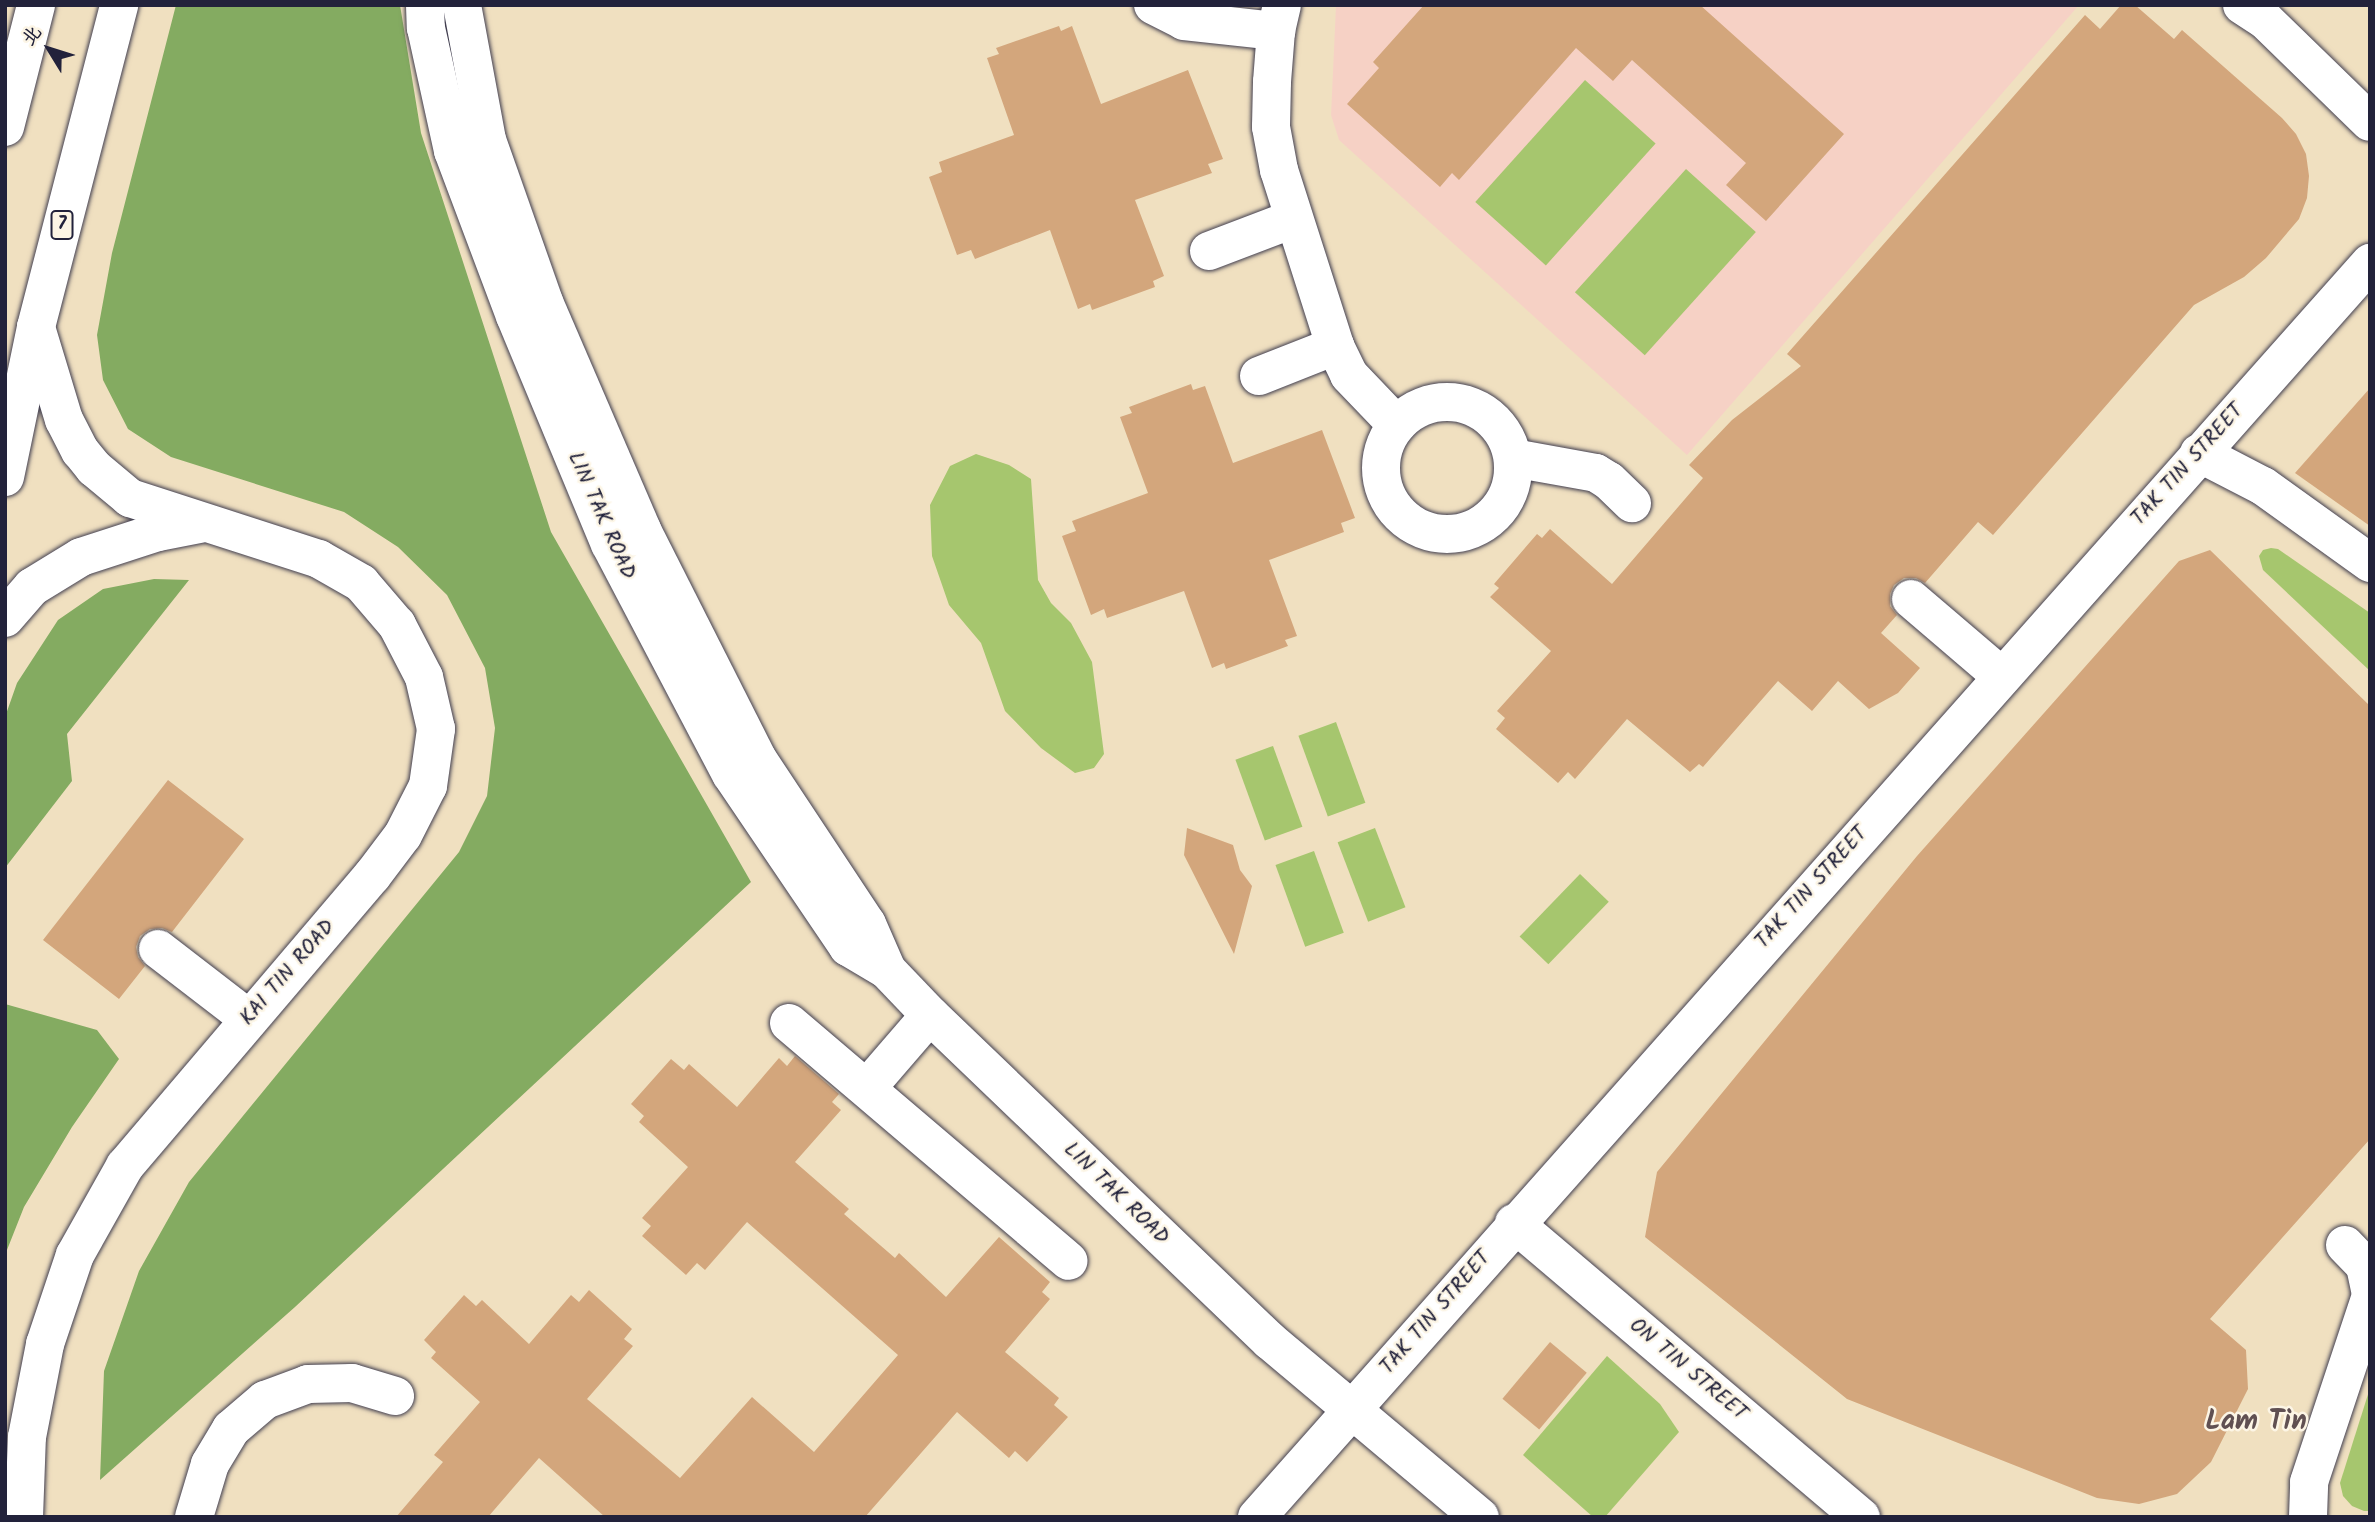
<!DOCTYPE html>
<meta charset="utf-8">
<style>
body{margin:0}
#map{position:relative;width:2375px;height:1522px;overflow:hidden;background:#f0e0c0;font-family:Kalam,"LXGW WenKai TC",sans-serif}
div>[style]{position:absolute}
.built>*{inset:0;background:#f6d1c5}
.green>*{inset:0;background:#a6c66e;transform-origin:0 0}
.forest>*{inset:0;background:#84ab61}
.building>*{inset:0;background:#d3a67c;transform-origin:0 0}
.roads{filter:drop-shadow(0 0 2px #413e4f) drop-shadow(0 0 2px #413e4f)}
.minor>*{height:38px;margin:-19px;padding:0 19px;transform-origin:19px;border-radius:19px;background:#fff}
.minor>.ring{margin:-19px;padding:0;box-sizing:content-box;background:none;border:38px solid #fff;border-radius:50%}
.highway>*{height:38px;margin:-19px;padding:0 19px;transform-origin:19px;border-radius:19px;background:#fff}
span{translate:-50% -50%;white-space:nowrap;text-align:center;line-height:1.15;-webkit-text-stroke:5px #fcf5e5;paint-order:stroke}
.shield-label span{padding:2px 5px;background:#fcf5e5;border:2px solid;border-radius:5px;-webkit-text-stroke-width:0}
.shield-label{font-size:19px;color:#22223b;font-weight:700}
.street-label{font-size:21px;color:#22223b}
.district-label{font-size:28px;color:#605052;font-weight:700}
.frame{position:absolute;inset:0;border:7px solid #22223b;pointer-events:none}
.north{position:absolute;left:14px;top:14px;width:70px;height:70px;-webkit-text-stroke:5px #fcf5e5;paint-order:stroke;rotate:308deg;font-size:19px;font-weight:700;line-height:28px;text-align:center;color:#22223b}
.north::after{content:'';display:block;margin:auto;width:24px;height:32px;background:#22223b;clip-path:polygon(50% 0,100% 100%,50% 72%,0 100%)}
</style>
<div id="map">
<div class="built">
<i style="clip-path:polygon(1336px 5px,2079px 5px,1687px 455px,1339px 140px,1331px 115px)"></i>
</div>
<div class="green">
<i style="left:1585px;top:80px;width:95px;height:164px;rotate:42deg"></i>
<i style="left:1686px;top:169px;width:94px;height:166px;rotate:42deg"></i>
<i style="clip-path:polygon(976px 454px,1009px 465px,1031px 479px,1038px 580px,1051px 603px,1071px 623px,1092px 662px,1104px 754px,1094px 768px,1075px 773px,1041px 748px,1005px 711px,981px 643px,949px 605px,932px 556px,930px 505px,950px 466px)"></i>
<i style="clip-path:polygon(2271px 548px,2278px 549px,2370px 613px,2370px 671px,2263px 570px,2259px 556px,2263px 550px)"></i>
<i style="left:1336px;top:722px;width:86px;height:40px;rotate:70deg"></i>
<i style="left:1273px;top:746px;width:86px;height:40px;rotate:70deg"></i>
<i style="left:1375px;top:828px;width:85px;height:40px;rotate:69deg"></i>
<i style="left:1314px;top:851px;width:87px;height:41px;rotate:70deg"></i>
<i style="left:1580px;top:874px;width:40px;height:87px;rotate:44deg"></i>
<i style="clip-path:polygon(1607px 1356px,1660px 1404px,1679px 1432px,1605px 1517px,1593px 1517px,1523px 1455px)"></i>
<i style="clip-path:polygon(2370px 1388px,2370px 1511px,2364px 1511px,2352px 1506px,2343px 1496px,2340px 1483px)"></i>
</div>
<div class="forest">
<i style="clip-path:polygon(176px 5px,400px 5px,421px 133px,551px 532px,751px 882px,295px 1307px,100px 1480px,104px 1371px,139px 1271px,189px 1182px,459px 852px,487px 796px,495px 728px,485px 668px,447px 595px,398px 547px,344px 512px,171px 457px,128px 429px,103px 380px,97px 335px,112px 253px)"></i>
<i style="clip-path:polygon(154px 579px,189px 580px,67px 734px,72px 781px,5px 868px,5px 717px,17px 683px,58px 620px,103px 589px)"></i>
<i style="clip-path:polygon(5px 1004px,97px 1030px,119px 1059px,72px 1127px,24px 1207px,5px 1255px)"></i>
</div>
<div class="building">
<i style="clip-path:polygon(1424px 5px,1700px 5px,1844px 134px,1766px 221px,1726px 185px,1746px 163px,1632px 60px,1613px 81px,1576px 48px,1459px 180px,1452px 173px,1440px 187px,1347px 104px,1379px 68px,1373px 62px)"></i>
<i style="clip-path:polygon(2121px 5px,2135px 5px,2174px 39px,2182px 30px,2282px 118px,2296px 134px,2306px 154px,2309px 176px,2307px 198px,2299px 219px,2266px 258px,2244px 277px,2194px 305px,1993px 535px,1978px 522px,1925px 583px,1916px 578px,1904px 578px,1894px 585px,1890px 594px,1890px 606px,1897px 615px,1881px 633px,1920px 668px,1898px 693px,1869px 709px,1838px 681px,1812px 711px,1778px 681px,1703px 767px,1699px 764px,1690px 772px,1627px 719px,1575px 779px,1568px 772px,1558px 783px,1496px 729px,1505px 718px,1497px 711px,1551px 651px,1490px 597px,1499px 588px,1494px 584px,1537px 534px,1542px 538px,1550px 529px,1612px 584px,1703px 478px,1689px 465px,1732px 420px,1801px 366px,1787px 354px,2085px 15px,2100px 29px)"></i>
<i style="clip-path:polygon(1059px 26px,1061px 31px,1072px 26px,1101px 104px,1188px 70px,1223px 159px,1208px 164px,1212px 173px,1135px 200px,1164px 276px,1153px 281px,1155px 287px,1092px 310px,1090px 304px,1078px 309px,1050px 230px,975px 259px,971px 250px,957px 255px,929px 177px,942px 172px,939px 162px,1014px 135px,987px 58px,999px 54px,996px 48px)"></i>
<i style="clip-path:polygon(1191px 384px,1193px 390px,1205px 386px,1233px 463px,1322px 430px,1355px 518px,1341px 523px,1344px 532px,1269px 560px,1297px 636px,1285px 640px,1288px 646px,1226px 669px,1224px 663px,1212px 668px,1184px 591px,1107px 618px,1104px 609px,1091px 615px,1062px 536px,1076px 531px,1072px 521px,1148px 493px,1120px 417px,1132px 413px,1129px 407px)"></i>
<i style="clip-path:polygon(2370px 388px,2370px 526px,2295px 473px)"></i>
<i style="clip-path:polygon(2210px 550px,2370px 706px,2370px 1139px,2210px 1319px,2246px 1350px,2248px 1389px,2211px 1462px,2177px 1494px,2139px 1504px,2097px 1498px,1847px 1399px,1645px 1237px,1657px 1172px,1917px 856px,2179px 561px)"></i>
<i style="clip-path:polygon(168px 780px,244px 839px,172px 932px,162px 928px,150px 929px,140px 936px,136px 947px,138px 957px,145px 966px,119px 999px,43px 940px)"></i>
<i style="clip-path:polygon(1187px 828px,1233px 845px,1240px 870px,1252px 886px,1234px 954px,1184px 855px)"></i>
<i style="clip-path:polygon(795px 1056px,839px 1094px,832px 1102px,841px 1110px,795px 1162px,849px 1209px,844px 1214px,895px 1258px,899px 1253px,946px 1297px,999px 1237px,1050px 1282px,1042px 1292px,1050px 1299px,1005px 1352px,1059px 1398px,1054px 1405px,1068px 1417px,1027px 1462px,1015px 1451px,1009px 1458px,957px 1412px,865px 1517px,605px 1517px,539px 1458px,488px 1517px,396px 1517px,443px 1462px,434px 1455px,480px 1402px,431px 1358px,436px 1352px,424px 1340px,464px 1295px,476px 1306px,482px 1300px,529px 1344px,571px 1295px,579px 1302px,589px 1290px,632px 1329px,624px 1339px,633px 1346px,587px 1399px,680px 1478px,752px 1397px,814px 1452px,898px 1355px,747px 1222px,705px 1270px,697px 1263px,686px 1275px,642px 1236px,651px 1226px,642px 1218px,688px 1167px,639px 1122px,644px 1116px,631px 1104px,671px 1059px,684px 1070px,689px 1064px,737px 1107px,779px 1058px,787px 1066px)"></i>
<i style="left:1550px;top:1342px;width:48px;height:74px;rotate:40deg"></i>
</div>
<div class="roads">
<div class="minor">
<i style="left:425px;top:5px;width:23px;rotate:88deg"></i>
<i style="left:426px;top:28px;width:126px;rotate:77.6deg"></i>
<i style="left:453px;top:151px;width:176px;rotate:69.4deg"></i>
<i style="left:515px;top:316px;width:247px;rotate:67.4deg"></i>
<i style="left:610px;top:544px;width:260px;rotate:62.3deg"></i>
<i style="left:731px;top:774px;width:209px;rotate:55.9deg"></i>
<i style="left:848px;top:947px;width:45px;rotate:30.5deg"></i>
<i style="left:887px;top:970px;width:62px;rotate:46.3deg"></i>
<i style="left:930px;top:1015px;width:471px;rotate:43.8deg"></i>
<i style="left:1270px;top:1341px;width:274px;rotate:40deg"></i>
<i style="left:462px;top:5px;width:137px;rotate:79.5deg"></i>
<i style="left:487px;top:140px;width:172px;rotate:70.6deg"></i>
<i style="left:544px;top:302px;width:248px;rotate:66.7deg"></i>
<i style="left:642px;top:530px;width:255px;rotate:63.2deg"></i>
<i style="left:757px;top:758px;width:199px;rotate:56.5deg"></i>
<i style="left:867px;top:924px;width:50px;rotate:66.5deg"></i>
<i style="left:1153px;top:5px;width:35px;rotate:27deg"></i>
<i style="left:1184px;top:21px;width:93px;rotate:6.2deg"></i>
<i style="left:1282px;top:5px;width:27px;rotate:103deg"></i>
<i style="left:1276px;top:31px;width:51px;rotate:94.5deg"></i>
<i style="left:1272px;top:82px;width:45px;rotate:91.3deg"></i>
<i style="left:1271px;top:127px;width:44px;rotate:79.5deg"></i>
<i style="left:1279px;top:170px;width:185px;rotate:72.3deg"></i>
<i style="left:1335px;top:346px;width:32px;rotate:64deg"></i>
<i style="left:1349px;top:375px;width:69px;rotate:46.2deg"></i>
<i style="left:2242px;top:5px;width:27px;rotate:33deg"></i>
<i style="left:2265px;top:20px;width:146px;rotate:44.2deg"></i>
<i style="left:1209px;top:251px;width:90px;rotate:-20.9deg"></i>
<i style="left:1259px;top:376px;width:82px;rotate:-21.5deg"></i>
<i class="ring" style="left:1381px;top:402px;width:94px;height:94px"></i>
<i style="left:2199px;top:453px;width:72px;rotate:27.3deg"></i>
<i style="left:2263px;top:486px;width:132px;rotate:35.7deg"></i>
<i style="left:1513px;top:458px;width:84px;rotate:10.2deg"></i>
<i style="left:1596px;top:473px;width:15px;rotate:32deg"></i>
<i style="left:1609px;top:481px;width:32px;rotate:44deg"></i>
<i style="left:1911px;top:599px;width:118px;rotate:40.5deg"></i>
<i style="left:5px;top:618px;width:41px;rotate:-48.9deg"></i>
<i style="left:32px;top:587px;width:57px;rotate:-31.5deg"></i>
<i style="left:81px;top:557px;width:81px;rotate:-18deg"></i>
<i style="left:158px;top:532px;width:43px;rotate:-10.8deg"></i>
<i style="left:158px;top:949px;width:115px;rotate:37.6deg"></i>
<i style="left:789px;top:1023px;width:367px;rotate:40.4deg"></i>
<i style="left:867px;top:1088px;width:96px;rotate:-49.2deg"></i>
<i style="left:1514px;top:1223px;width:455px;rotate:40.3deg"></i>
<i style="left:2345px;top:1245px;width:29px;rotate:46deg"></i>
<i style="left:2365px;top:1266px;width:24px;rotate:78deg"></i>
<i style="left:24px;top:1517px;width:80px;rotate:-87.9deg"></i>
<i style="left:27px;top:1437px;width:95px;rotate:-79deg"></i>
<i style="left:45px;top:1344px;width:94px;rotate:-71.4deg"></i>
<i style="left:75px;top:1255px;width:102px;rotate:-60.7deg"></i>
<i style="left:125px;top:1166px;width:381px;rotate:-49.6deg"></i>
<i style="left:372px;top:876px;width:51px;rotate:-52.9deg"></i>
<i style="left:403px;top:835px;width:55px;rotate:-63deg"></i>
<i style="left:428px;top:786px;width:58px;rotate:-82deg"></i>
<i style="left:436px;top:729px;width:53px;rotate:-103deg"></i>
<i style="left:424px;top:677px;width:59px;rotate:-117.4deg"></i>
<i style="left:397px;top:625px;width:55px;rotate:-130.6deg"></i>
<i style="left:361px;top:583px;width:48px;rotate:-150.3deg"></i>
<i style="left:319px;top:559px;width:199px;rotate:-162.1deg"></i>
<i style="left:130px;top:498px;width:47px;rotate:-140.2deg"></i>
<i style="left:94px;top:468px;width:22px;rotate:-129deg"></i>
<i style="left:80px;top:451px;width:35px;rotate:-117deg"></i>
<i style="left:64px;top:420px;width:97px;rotate:-106.8deg"></i>
<i style="left:194px;top:1517px;width:55px;rotate:-73.2deg"></i>
<i style="left:210px;top:1464px;width:41px;rotate:-59deg"></i>
<i style="left:231px;top:1429px;width:45px;rotate:-40.5deg"></i>
<i style="left:265px;top:1400px;width:46px;rotate:-20.4deg"></i>
<i style="left:308px;top:1384px;width:44px;rotate:-1.3deg"></i>
<i style="left:352px;top:1383px;width:45px;rotate:16.8deg"></i>
<i style="left:1257px;top:1517px;width:1677px;rotate:-48.41deg"></i>
<i style="left:2308px;top:1517px;width:35px;rotate:-88deg"></i>
<i style="left:2309px;top:1482px;width:193px;rotate:-71.6deg"></i>
</div>
<div class="highway">
<i style="left:5px;top:127px;width:126px;rotate:-75.7deg"></i>
<i style="left:5px;top:477px;width:153px;rotate:-78.3deg"></i>
<i style="left:36px;top:327px;width:333px;rotate:-75.5deg"></i>
</div>
</div>
<div class="shield-label">
<span style="left:62px;top:225px">7</span>
</div>
<div class="street-label">
<span style="left:2188px;top:465px;rotate:-48deg">TAK TIN STREET</span>
<span style="left:601px;top:516px;rotate:66deg">LIN TAK ROAD</span>
<span style="left:1812px;top:888px;rotate:-48deg">TAK TIN STREET</span>
<span style="left:288px;top:973px;rotate:-49deg">KAI TIN ROAD</span>
<span style="left:1116px;top:1194px;rotate:44deg">LIN TAK ROAD</span>
<span style="left:1436px;top:1313px;rotate:-49deg">TAK TIN STREET</span>
<span style="left:1688px;top:1370px;rotate:40deg">ON TIN STREET</span>
</div>
<div class="district-label">
<span style="left:2256px;top:1422px">Lam Tin</span>
</div>
<div class="frame"></div>
<div class="north">北</div>
</div>
